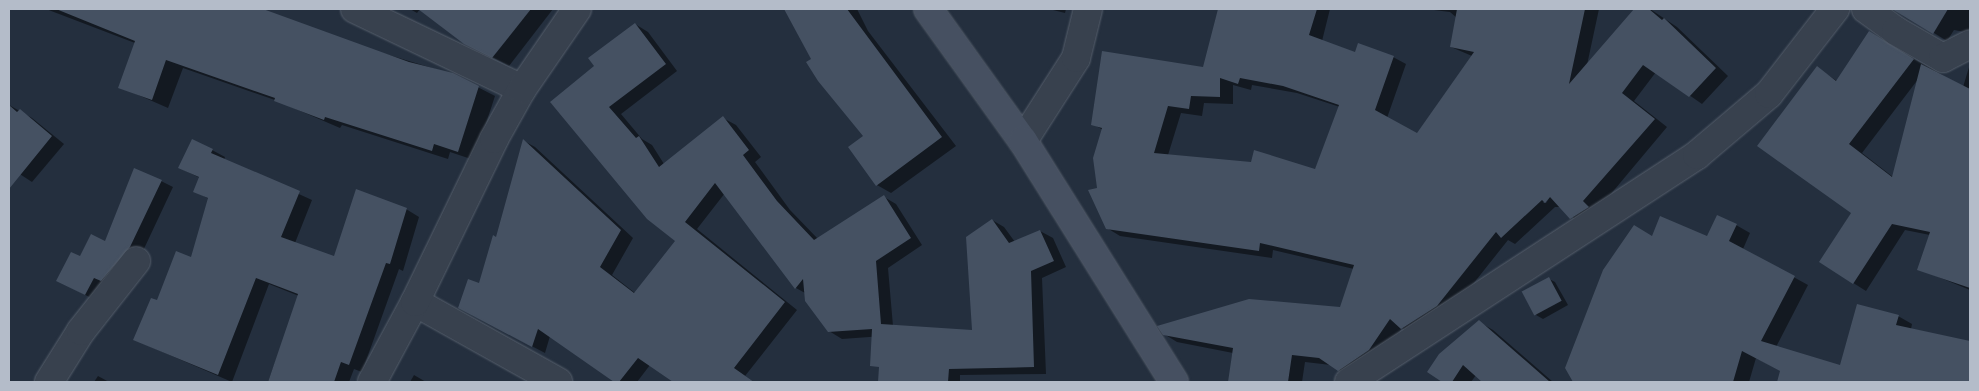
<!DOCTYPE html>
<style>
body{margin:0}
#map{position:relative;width:1979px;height:391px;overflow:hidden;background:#242f3e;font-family:"Public Sans",sans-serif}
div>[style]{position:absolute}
.shadow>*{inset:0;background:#0007}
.building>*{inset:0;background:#455162;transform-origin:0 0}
.roads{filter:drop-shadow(0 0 1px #565f6c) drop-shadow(0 0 1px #565f6c)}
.street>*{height:28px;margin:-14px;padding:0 14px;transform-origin:14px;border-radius:14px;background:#38414e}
.secondary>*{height:28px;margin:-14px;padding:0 14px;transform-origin:14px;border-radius:14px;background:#465061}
span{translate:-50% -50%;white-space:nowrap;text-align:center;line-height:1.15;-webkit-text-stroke:4.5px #1d2633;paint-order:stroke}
.frame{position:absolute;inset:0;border:10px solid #b4bcc9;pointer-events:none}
</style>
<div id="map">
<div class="shadow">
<i style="clip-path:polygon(46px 9px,259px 9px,359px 46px,452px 74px,495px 96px,474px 160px,450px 152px,448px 159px,342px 125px,340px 128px,275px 100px,183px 68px,168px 108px,120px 87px,135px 43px)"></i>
<i style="clip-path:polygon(410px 9px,420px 9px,417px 13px)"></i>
<i style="clip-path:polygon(420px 9px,553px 9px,509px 66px,465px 43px)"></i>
<i style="clip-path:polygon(785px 9px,857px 9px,868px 31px,956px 146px,891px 193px,877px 185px,865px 137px,812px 60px)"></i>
<i style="clip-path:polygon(1049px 9px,1066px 9px,1065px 13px)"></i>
<i style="clip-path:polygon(evenodd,1237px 9px,1330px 9px,1322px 41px,1355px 54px,1393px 57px,1406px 64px,1387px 118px,1417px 134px,1472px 56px,1451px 47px,1457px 18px,1450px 12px,1426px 9px,1599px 9px,1587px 65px,1636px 9px,1650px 9px,1677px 27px,1728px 76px,1702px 104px,1656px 72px,1634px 101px,1667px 127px,1584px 226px,1560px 207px,1555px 207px,1515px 244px,1508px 240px,1450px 313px,1415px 336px,1402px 328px,1382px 357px,1352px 378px,1331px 365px,1305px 362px,1302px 382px,1229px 382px,1233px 353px,1177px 342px,1164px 334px,1341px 309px,1354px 269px,1273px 250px,1272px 258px,1120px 236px,1107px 228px,1098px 189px,1103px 130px,1093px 124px,1204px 68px,1237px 9px,1233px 85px,1251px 90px,1252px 85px,1297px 93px,1340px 107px,1315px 170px,1168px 155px,1181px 113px,1202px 116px,1204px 103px,1233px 104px,1233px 85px,1237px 9px,1553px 192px,1546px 203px,1543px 203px,1553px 192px)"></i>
<i style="clip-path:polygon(1895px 9px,1970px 9px,1970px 33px,1954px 30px,1947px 41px)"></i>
<i style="clip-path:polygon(635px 24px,648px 32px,677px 71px,621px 114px,642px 139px,652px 145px,664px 164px,723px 118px,736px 125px,761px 157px,755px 162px,790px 210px,818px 239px,884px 197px,896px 204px,922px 245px,888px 268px,893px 326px,973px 331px,992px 220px,1004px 227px,1015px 242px,1040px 231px,1053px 238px,1066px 267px,1042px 278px,1046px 374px,960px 375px,960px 382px,879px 382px,883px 336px,842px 339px,829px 331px,805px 293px,796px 288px,725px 193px,697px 229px,797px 310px,745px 376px,754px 382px,676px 382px,650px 365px,637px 382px,616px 382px,550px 336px,545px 353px,472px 315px,497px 238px,524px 141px,535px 147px,633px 238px,612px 275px,635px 293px,677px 241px,551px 103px,596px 66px)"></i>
<i style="clip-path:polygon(evenodd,1883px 41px,1963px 87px,1970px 64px,1970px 290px,1919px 269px,1930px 235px,1905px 230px,1866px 291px,1820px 262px,1852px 212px,1817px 68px,1837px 81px,1883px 41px,1919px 78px,1893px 177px,1862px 153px,1919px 78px)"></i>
<i style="clip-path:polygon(9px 105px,32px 118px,64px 144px,32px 182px,9px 167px)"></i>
<i style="clip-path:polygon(212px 150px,225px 157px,224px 160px,312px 200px,295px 243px,335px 258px,406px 209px,419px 217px,403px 271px,399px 269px,362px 372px,354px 369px,349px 382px,268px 382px,299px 296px,269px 284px,232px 382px,135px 340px,158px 302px,192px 258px,209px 199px,195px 191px,200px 178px,180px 168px)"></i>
<i style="clip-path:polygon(161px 181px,173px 187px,142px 253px,97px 301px,70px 287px,80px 258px,105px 242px)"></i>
<i style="clip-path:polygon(1736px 225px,1750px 233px,1743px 249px,1808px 285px,1776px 347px,1841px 367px,1898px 316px,1912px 324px,1911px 329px,1970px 342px,1970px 382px,1952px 382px,1914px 374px,1911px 382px,1778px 382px,1781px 371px,1756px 358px,1749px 382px,1574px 382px,1566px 367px,1653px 237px,1708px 238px)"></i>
<i style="clip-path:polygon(1549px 279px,1555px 282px,1568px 305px,1543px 319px,1536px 315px)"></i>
<i style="clip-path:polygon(1479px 322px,1493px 330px,1553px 382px,1484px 382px,1476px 375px,1471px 382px,1445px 382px,1429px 372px)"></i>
<i style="clip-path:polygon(414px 375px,426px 382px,410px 382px)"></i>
<i style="clip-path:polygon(98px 376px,109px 382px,94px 382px)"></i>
</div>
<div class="building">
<i style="clip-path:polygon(56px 9px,263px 9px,409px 62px,453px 73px,479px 86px,458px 152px,434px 144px,432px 151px,325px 117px,324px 120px,274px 101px,275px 98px,166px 60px,152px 100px,118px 88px,135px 41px)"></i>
<i style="clip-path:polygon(418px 9px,531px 9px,492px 58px,464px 44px)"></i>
<i style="clip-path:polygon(784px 9px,847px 9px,942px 137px,876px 186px,848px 147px,863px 136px,818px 81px,806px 62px,811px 59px)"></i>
<i style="clip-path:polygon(evenodd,1218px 9px,1317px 9px,1309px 35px,1355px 52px,1358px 43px,1394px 56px,1375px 110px,1417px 133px,1474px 52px,1450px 47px,1457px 9px,1585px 9px,1569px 84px,1634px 9px,1649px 9px,1662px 20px,1664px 18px,1716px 68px,1689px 97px,1643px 65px,1622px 93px,1655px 119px,1583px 201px,1589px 207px,1570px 219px,1550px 197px,1545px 203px,1542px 200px,1501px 238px,1496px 232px,1437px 306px,1401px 329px,1390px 319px,1369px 350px,1338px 371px,1319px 358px,1292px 355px,1288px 382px,1228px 382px,1233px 348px,1163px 335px,1157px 326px,1249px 299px,1340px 307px,1354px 265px,1260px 243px,1259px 251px,1106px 229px,1088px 190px,1097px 188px,1093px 158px,1102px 128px,1091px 125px,1102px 51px,1203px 67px,1218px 9px,1220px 78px,1238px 84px,1240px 78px,1283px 86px,1339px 105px,1315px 169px,1254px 150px,1251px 162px,1154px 153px,1168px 106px,1189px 109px,1191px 96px,1220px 97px,1220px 78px)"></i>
<i style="clip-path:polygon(1892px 9px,1948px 9px,1933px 34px)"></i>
<i style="clip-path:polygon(635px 23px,666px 64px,609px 107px,636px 138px,639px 136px,659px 167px,723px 116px,749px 150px,743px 155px,777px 201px,814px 240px,884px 195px,911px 238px,876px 261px,881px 324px,972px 330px,966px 237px,992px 219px,1009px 243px,1040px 230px,1054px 261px,1031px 271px,1034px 367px,949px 369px,948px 382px,878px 382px,879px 367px,870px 366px,872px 329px,828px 332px,805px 301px,803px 279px,795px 289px,715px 183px,685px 222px,785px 302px,734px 368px,754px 382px,673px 382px,638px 358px,619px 382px,614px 382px,538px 329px,532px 347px,458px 308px,468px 279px,479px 283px,493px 235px,496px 237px,523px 139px,621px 230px,600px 267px,634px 293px,675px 241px,647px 219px,550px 102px,594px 66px,588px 58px)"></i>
<i style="clip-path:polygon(1869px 31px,1914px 59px,1849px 144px,1892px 177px,1921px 64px,1970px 89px,1970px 288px,1917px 270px,1930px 232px,1892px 224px,1853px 284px,1819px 262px,1851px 213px,1757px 146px,1817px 66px,1836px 81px)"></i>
<i style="clip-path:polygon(9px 105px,17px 112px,20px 109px,52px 136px,9px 189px)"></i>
<i style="clip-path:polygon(192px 139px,213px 149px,211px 153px,300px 191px,281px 237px,334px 256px,356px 189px,407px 208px,390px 264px,386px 263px,349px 365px,341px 362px,334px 382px,268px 382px,298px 294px,256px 278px,218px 375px,133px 340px,151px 298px,157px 300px,176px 251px,191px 257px,208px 198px,193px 192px,199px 177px,178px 168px)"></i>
<i style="clip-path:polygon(134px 168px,162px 180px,130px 247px,101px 281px,94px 278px,85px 295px,56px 281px,71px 252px,80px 256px,91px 234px,105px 241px)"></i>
<i style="clip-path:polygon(1717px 215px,1737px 224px,1729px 241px,1795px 276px,1761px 341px,1840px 365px,1857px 304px,1899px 315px,1896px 325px,1970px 341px,1970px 382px,1777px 382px,1780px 371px,1742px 351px,1733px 382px,1573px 382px,1565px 368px,1603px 270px,1634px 225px,1652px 236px,1660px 216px,1707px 236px)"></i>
<i style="left:1549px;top:277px;width:27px;height:31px;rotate:62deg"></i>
<i style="clip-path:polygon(1479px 320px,1519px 355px,1550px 382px,1482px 382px,1463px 365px,1452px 382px,1442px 382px,1427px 372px,1439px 354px)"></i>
</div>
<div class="roads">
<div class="street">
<i style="left:355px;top:9px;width:185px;rotate:25.6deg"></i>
<i style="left:1866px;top:9px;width:37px;rotate:36deg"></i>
<i style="left:1896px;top:31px;width:54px;rotate:29.9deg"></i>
<i style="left:1943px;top:58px;width:30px;rotate:-27deg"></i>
<i style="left:1023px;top:141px;width:98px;rotate:-57.4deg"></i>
<i style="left:1076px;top:58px;width:50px;rotate:-76.2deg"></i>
<i style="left:415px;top:302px;width:164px;rotate:29.2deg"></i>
<i style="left:49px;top:382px;width:60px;rotate:-57.9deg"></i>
<i style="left:81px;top:331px;width:89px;rotate:-51.8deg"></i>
<i style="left:372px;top:382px;width:91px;rotate:-61.7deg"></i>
<i style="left:415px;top:302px;width:181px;rotate:-64.1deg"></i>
<i style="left:494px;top:139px;width:57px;rotate:-60.8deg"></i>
<i style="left:522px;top:89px;width:97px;rotate:-55.5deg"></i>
<i style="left:1349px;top:382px;width:415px;rotate:-33.1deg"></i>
<i style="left:1697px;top:155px;width:94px;rotate:-40.3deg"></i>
<i style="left:1769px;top:94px;width:108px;rotate:-52.2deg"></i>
</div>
<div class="secondary">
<i style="left:928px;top:9px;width:163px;rotate:54.3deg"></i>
<i style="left:1023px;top:141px;width:284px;rotate:57.9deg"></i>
</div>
</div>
<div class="frame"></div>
</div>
